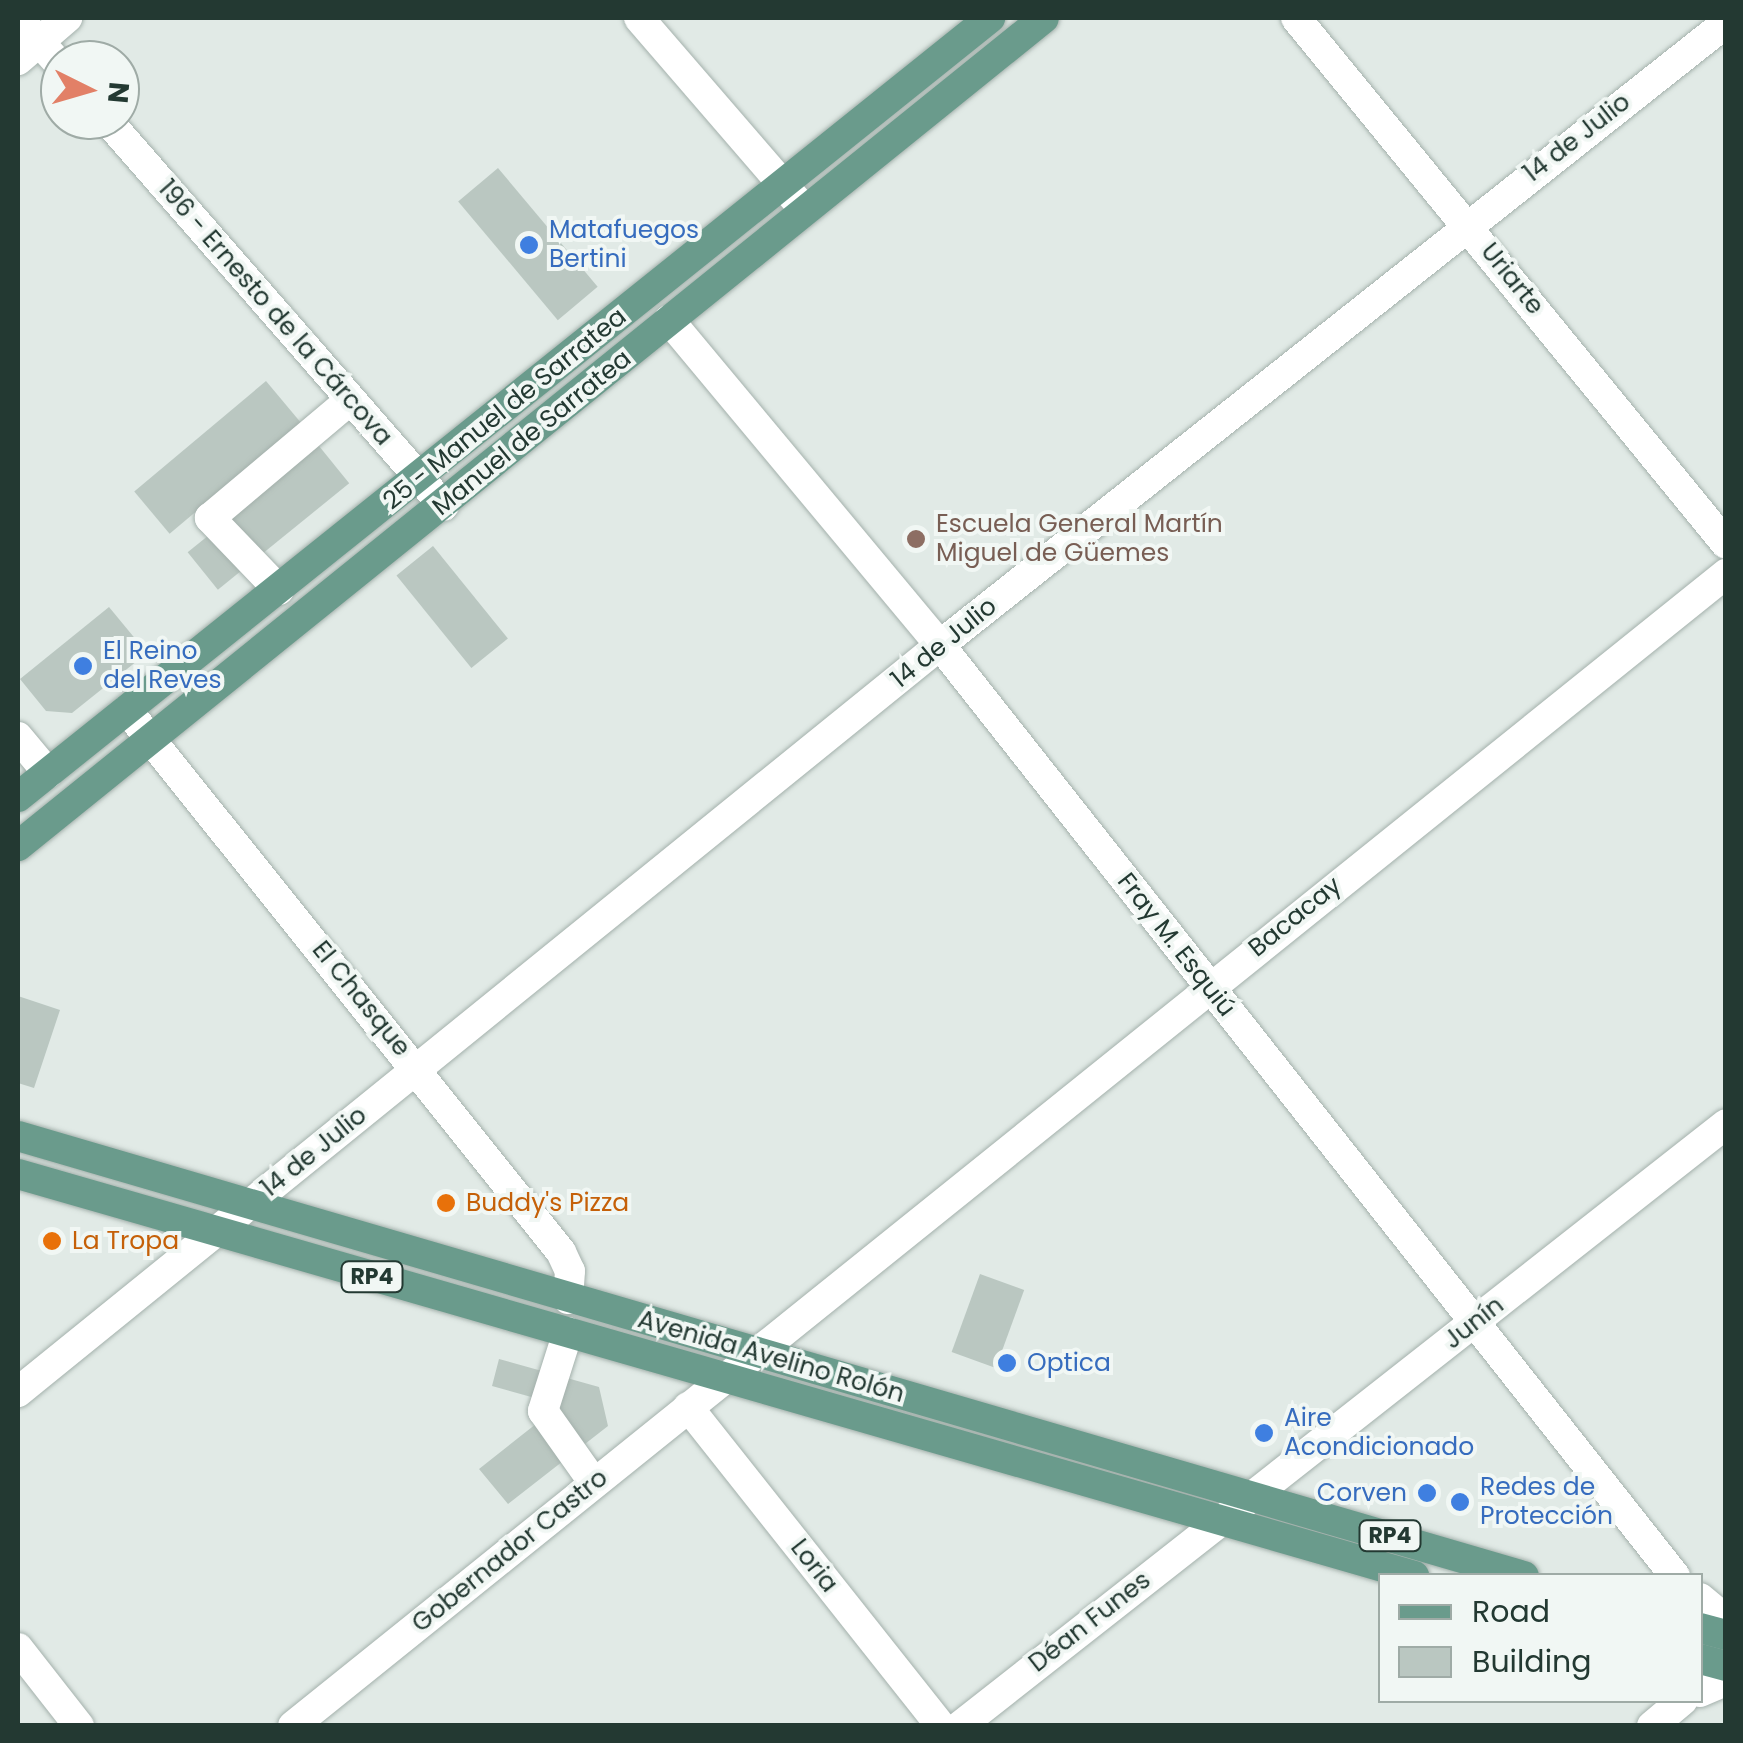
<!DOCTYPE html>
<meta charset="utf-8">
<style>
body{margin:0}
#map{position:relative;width:1743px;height:1743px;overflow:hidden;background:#e1eae6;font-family:Poppins,sans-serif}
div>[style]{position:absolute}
.building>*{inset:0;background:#bac7c1;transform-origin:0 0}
.roads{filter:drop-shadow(0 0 2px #a4b1ac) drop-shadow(0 0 2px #a4b1ac)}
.minor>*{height:30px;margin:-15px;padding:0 15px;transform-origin:15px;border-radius:15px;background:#fff}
.major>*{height:30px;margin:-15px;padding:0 15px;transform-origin:15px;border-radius:15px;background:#6a9b8c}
.dots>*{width:28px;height:28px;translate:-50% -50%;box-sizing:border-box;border:5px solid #f1f7f4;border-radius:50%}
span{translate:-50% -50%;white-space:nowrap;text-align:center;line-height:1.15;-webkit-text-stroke:8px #f1f7f4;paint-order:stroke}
.shield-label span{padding:2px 8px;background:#f1f7f4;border:2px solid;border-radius:8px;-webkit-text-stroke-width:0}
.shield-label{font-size:22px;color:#233932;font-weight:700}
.street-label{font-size:25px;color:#233932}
.shop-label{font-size:25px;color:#366cbe}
.left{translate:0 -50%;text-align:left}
.right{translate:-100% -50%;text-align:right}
.education-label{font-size:25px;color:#785e54}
.food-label{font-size:25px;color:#c56008}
.frame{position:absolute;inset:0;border:20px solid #233932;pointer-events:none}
.legend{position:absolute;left:1378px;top:1573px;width:325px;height:130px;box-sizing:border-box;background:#f1f7f4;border:2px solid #9faba6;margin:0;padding:12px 18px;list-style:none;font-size:30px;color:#233932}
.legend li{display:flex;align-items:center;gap:20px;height:50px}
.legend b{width:50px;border:2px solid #9faba6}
.north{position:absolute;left:40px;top:40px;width:100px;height:100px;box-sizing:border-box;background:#f1f7f4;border:2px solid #9faba6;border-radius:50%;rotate:95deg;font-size:28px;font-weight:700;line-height:40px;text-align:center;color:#233932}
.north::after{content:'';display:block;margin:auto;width:35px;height:45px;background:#e28067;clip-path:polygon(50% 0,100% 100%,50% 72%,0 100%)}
</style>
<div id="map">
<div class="building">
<i style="left:498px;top:168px;width:155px;height:52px;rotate:50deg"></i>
<i style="left:266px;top:381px;width:55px;height:172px;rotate:50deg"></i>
<i style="left:319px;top:446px;width:48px;height:169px;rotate:51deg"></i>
<i style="left:433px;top:546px;width:119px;height:47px;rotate:51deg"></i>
<i style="clip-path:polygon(109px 607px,147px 653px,72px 713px,46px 711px,20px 679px)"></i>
<i style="clip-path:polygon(18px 996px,60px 1010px,34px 1088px,18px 1083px)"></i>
<i style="left:980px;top:1274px;width:47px;height:83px;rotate:20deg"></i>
<i style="clip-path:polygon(499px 1359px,599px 1387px,608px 1426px,508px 1504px,479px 1469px,560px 1405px,492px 1386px)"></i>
</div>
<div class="roads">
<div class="minor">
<i style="left:18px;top:18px;width:63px;rotate:48.2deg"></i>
<i style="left:639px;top:18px;width:254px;rotate:49.2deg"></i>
<i style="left:1296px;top:18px;width:679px;rotate:50.73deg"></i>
<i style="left:18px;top:60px;width:65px;rotate:-40.6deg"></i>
<i style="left:107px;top:120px;width:512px;rotate:48.88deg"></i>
<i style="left:669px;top:320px;width:423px;rotate:50.2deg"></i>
<i style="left:940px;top:645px;width:1186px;rotate:51.71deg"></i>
<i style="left:279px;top:590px;width:100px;rotate:-133.8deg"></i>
<i style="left:210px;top:518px;width:183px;rotate:-40.1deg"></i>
<i style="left:127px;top:710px;width:694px;rotate:51.31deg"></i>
<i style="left:561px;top:1252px;width:21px;rotate:65deg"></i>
<i style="left:570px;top:1271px;width:28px;rotate:94deg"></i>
<i style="left:18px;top:737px;width:47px;rotate:50.2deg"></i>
<i style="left:568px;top:1332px;width:83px;rotate:107.6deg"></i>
<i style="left:543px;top:1411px;width:88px;rotate:54.7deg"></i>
<i style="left:18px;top:1392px;width:1187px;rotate:-39.01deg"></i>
<i style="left:940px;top:645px;width:1002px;rotate:-38.36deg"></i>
<i style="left:688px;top:1407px;width:407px;rotate:51.6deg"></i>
<i style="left:1700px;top:1598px;width:34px;rotate:40deg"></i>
<i style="left:18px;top:1648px;width:99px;rotate:52deg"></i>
<i style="left:1700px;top:1692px;width:28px;rotate:-23deg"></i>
<i style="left:293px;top:1726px;width:1839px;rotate:-38.8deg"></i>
<i style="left:960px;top:1726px;width:974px;rotate:-38.16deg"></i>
<i style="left:1652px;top:1726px;width:40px;rotate:-40deg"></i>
</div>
<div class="major">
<i style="left:18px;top:797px;width:1246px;rotate:-38.71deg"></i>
<i style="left:18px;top:846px;width:1318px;rotate:-38.9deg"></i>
<i style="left:18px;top:1136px;width:1569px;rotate:16.29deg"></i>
<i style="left:18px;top:1174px;width:1453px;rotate:16.06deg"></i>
<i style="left:1700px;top:1628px;width:27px;rotate:15deg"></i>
<i style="left:1700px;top:1659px;width:27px;rotate:15deg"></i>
</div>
</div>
<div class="dots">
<i style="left:529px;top:245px;background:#3f7fe0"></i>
<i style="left:916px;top:539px;background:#8d6e63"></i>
<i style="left:83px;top:666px;background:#3f7fe0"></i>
<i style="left:446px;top:1203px;background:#e8710a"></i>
<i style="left:52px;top:1241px;background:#e8710a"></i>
<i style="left:1007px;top:1363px;background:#3f7fe0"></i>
<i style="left:1264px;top:1433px;background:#3f7fe0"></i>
<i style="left:1427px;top:1493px;background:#3f7fe0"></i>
<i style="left:1460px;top:1502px;background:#3f7fe0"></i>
</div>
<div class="shield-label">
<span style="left:372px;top:1277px">RP4</span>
<span style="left:1390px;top:1536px">RP4</span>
</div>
<div class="street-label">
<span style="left:1577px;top:138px;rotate:-38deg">14 de Julio</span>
<span style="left:1512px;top:279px;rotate:51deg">Uriarte</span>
<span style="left:275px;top:313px;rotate:49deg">196 - Ernesto de la Cárcova</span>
<span style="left:505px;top:409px;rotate:-39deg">25 - Manuel de Sarratea</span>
<span style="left:532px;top:433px;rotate:-39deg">Manuel de Sarratea</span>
<span style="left:944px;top:643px;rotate:-39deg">14 de Julio</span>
<span style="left:1295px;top:917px;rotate:-39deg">Bacacay</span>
<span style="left:1176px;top:945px;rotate:52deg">Fray M. Esquiú</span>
<span style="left:361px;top:999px;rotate:51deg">El Chasque</span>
<span style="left:314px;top:1152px;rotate:-39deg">14 de Julio</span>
<span style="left:1474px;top:1323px;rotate:-38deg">Junín</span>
<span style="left:771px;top:1357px;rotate:16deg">Avenida Avelino Rolón</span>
<span style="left:510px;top:1551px;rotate:-39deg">Gobernador Castro</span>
<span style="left:814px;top:1566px;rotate:52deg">Loria</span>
<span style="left:1090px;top:1622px;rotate:-38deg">Déan Funes</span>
</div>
<div class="shop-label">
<span class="left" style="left:549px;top:245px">Matafuegos<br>Bertini</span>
<span class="left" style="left:103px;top:666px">El Reino<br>del Reves</span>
<span class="left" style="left:1027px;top:1363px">Optica</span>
<span class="left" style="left:1284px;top:1433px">Aire<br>Acondicionado</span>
<span class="left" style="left:1480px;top:1502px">Redes de<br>Protección</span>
<span class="right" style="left:1407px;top:1493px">Corven</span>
</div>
<div class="education-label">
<span class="left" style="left:936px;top:539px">Escuela General Martín<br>Miguel de Güemes</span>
</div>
<div class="food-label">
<span class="left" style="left:466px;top:1203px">Buddy's Pizza</span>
<span class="left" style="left:72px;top:1241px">La Tropa</span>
</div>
<div class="frame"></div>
<ul class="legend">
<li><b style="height:12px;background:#6a9b8c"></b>Road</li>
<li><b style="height:28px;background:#bac7c1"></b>Building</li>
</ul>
<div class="north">N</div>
</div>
